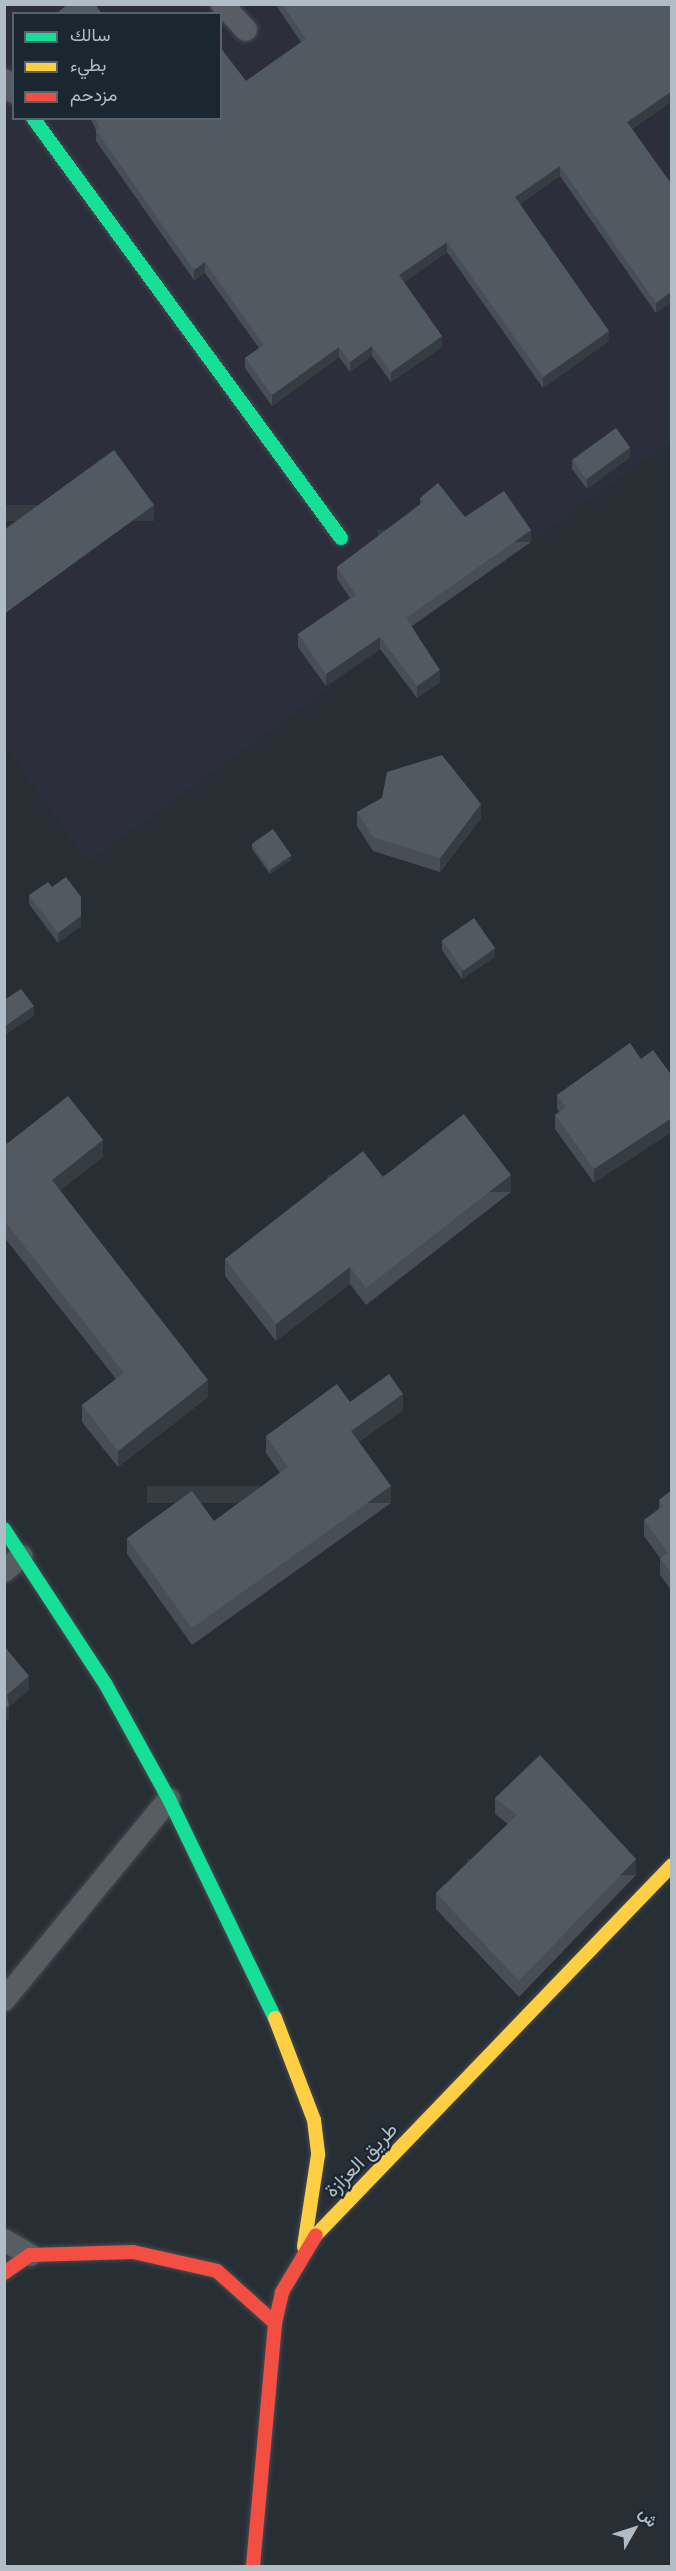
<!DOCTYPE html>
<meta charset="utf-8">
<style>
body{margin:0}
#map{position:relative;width:676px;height:2571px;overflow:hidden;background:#272f35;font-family:Roboto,Vazirmatn,sans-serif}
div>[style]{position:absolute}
.medical>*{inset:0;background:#2c2e3b}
.roads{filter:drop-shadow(0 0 2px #454b50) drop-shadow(0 0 2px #454b50)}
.street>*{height:22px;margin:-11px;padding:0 11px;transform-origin:11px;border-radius:11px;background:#575e63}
.fast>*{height:14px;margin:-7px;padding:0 7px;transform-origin:7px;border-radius:7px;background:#16e098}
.slow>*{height:14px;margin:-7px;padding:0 7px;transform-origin:7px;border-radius:7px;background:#ffcf43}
.jam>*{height:14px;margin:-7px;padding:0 7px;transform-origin:7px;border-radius:7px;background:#f24e42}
.wall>*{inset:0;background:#474e55}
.shaded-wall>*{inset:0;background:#353d43;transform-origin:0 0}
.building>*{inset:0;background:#525a61;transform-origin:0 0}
span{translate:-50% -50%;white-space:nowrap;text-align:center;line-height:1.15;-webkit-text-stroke:4.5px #1b2730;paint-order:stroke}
.street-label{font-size:20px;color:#b0bdc7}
.frame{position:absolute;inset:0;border:6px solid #b0bdc7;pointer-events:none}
.legend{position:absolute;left:12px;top:12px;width:210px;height:108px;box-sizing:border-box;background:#1b2730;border:2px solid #57636c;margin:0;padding:8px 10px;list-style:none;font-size:18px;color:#b0bdc7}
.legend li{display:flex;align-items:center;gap:12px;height:30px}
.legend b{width:30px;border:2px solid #57636c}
.north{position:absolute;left:604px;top:2499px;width:60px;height:60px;-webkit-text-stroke:4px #1b2730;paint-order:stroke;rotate:51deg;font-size:16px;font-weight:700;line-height:24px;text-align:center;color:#b0bdc7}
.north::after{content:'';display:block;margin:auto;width:21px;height:27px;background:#b0bdc7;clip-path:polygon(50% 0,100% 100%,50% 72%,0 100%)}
</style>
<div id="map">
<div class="medical">
<i style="clip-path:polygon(evenodd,4px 5px,671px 5px,671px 441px,88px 862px,5px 745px,4px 5px,14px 14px,220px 14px,220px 118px,14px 118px,14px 14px)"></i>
</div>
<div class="roads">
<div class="street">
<i style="left:222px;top:4px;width:35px;rotate:47deg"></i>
<i style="left:4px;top:80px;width:16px;rotate:50deg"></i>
<i style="left:4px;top:1571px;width:23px;rotate:-40deg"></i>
<i style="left:4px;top:2000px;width:260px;rotate:-50.6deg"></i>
<i style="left:4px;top:2240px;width:30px;rotate:30deg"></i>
</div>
<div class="fast">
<i style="left:33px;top:118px;width:521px;rotate:53.75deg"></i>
<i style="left:4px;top:1529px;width:186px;rotate:56.8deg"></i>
<i style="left:106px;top:1685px;width:130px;rotate:61.1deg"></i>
<i style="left:169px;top:1799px;width:243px;rotate:64.2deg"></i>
</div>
<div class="slow">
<i style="left:275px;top:2018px;width:109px;rotate:69.1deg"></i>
<i style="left:314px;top:2120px;width:35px;rotate:83deg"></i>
<i style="left:318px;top:2155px;width:93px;rotate:98.7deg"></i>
<i style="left:316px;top:2235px;width:513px;rotate:-46.1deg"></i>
</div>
<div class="jam">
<i style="left:4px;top:2273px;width:32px;rotate:-35deg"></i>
<i style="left:30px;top:2255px;width:103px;rotate:-1.7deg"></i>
<i style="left:133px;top:2252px;width:86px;rotate:12.7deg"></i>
<i style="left:217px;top:2271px;width:78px;rotate:41.9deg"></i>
<i style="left:253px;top:2566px;width:244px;rotate:-84.8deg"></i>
<i style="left:275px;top:2323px;width:32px;rotate:-77deg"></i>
<i style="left:282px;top:2292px;width:66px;rotate:-59.2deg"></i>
</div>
</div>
<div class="wall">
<i style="clip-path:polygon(275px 4px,672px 4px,672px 101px,632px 129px,672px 185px,672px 302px,656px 313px,560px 176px,520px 204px,609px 341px,543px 388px,447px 252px,404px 282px,442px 347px,391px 382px,372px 356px,350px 372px,339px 357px,272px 406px,245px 368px,245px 358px,259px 348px,205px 273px,194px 280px,96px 141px,96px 130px,90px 118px,220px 118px,246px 81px,301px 42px)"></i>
<i style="clip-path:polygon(630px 457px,587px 489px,572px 469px,572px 460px)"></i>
<i style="clip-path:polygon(420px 498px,465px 517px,531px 542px,412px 626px,440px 682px,417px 698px,380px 649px,326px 686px,298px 647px,298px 634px,350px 598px,337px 579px,337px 567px,420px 505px)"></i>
<i style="clip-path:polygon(382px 798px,481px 818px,440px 872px,373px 851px,357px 826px,357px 812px)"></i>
<i style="clip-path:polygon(252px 844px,291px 860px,270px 874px,252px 849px)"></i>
<i style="clip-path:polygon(52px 887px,81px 926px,58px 943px,29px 904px,29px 895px)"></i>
<i style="clip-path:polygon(442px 940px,495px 957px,462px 979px,442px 950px)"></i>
<i style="clip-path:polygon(630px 1043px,594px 1183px,555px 1129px,555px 1115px,559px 1112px,557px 1108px,557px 1095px)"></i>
<i style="clip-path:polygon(4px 1146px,103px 1157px,60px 1190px,208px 1397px,118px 1467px,82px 1422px,82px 1405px,116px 1379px,4px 1237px)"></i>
<i style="clip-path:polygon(383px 1177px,511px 1192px,366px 1305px,350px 1284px,276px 1341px,225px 1276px,225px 1259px)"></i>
<i style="clip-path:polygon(350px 1402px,403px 1410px,359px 1442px,391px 1503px,192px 1645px,127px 1554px,127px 1538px,214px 1521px,280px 1473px,266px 1453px,266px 1436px)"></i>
<i style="clip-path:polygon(672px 1490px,672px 1591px,660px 1575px,660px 1558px,644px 1536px,644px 1520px,659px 1509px,659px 1500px)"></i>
<i style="clip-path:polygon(495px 1798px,636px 1875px,519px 1997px,436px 1909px,436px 1893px,508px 1824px,495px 1814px)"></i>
</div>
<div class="shaded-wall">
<i style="clip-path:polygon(672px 91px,672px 101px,627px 132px,627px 122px)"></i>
<i style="clip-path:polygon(560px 166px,560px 176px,515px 207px,515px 197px)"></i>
<i style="clip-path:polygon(447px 242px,447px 252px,399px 286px,399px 275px)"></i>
<i style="clip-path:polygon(205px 262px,205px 273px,194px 280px,194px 270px)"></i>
<i style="clip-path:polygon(672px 291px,672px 302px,656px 313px,656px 303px)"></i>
<i style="clip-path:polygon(609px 331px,609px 341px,543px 388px,543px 377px)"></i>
<i style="clip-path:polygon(442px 336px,442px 347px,391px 382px,391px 372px)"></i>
<i style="clip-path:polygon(372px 346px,372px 356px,350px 372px,350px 362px)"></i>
<i style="clip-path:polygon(339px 347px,339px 357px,272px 406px,272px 395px)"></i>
<i style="clip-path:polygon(630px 447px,630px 457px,587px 489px,587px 479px)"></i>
<i style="left:154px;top:505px;width:16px;height:185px;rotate:90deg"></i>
<i style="left:531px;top:530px;width:12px;height:153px;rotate:90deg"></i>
<i style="clip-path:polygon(380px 637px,380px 649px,326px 686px,326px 674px)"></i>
<i style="clip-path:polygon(440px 670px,440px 682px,417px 698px,417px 686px)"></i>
<i style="clip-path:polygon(481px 804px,481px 818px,440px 872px,440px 858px)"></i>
<i style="clip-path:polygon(291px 855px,291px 860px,270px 874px,270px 869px)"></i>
<i style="clip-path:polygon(81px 916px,81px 926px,58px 943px,58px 933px)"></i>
<i style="clip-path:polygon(495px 948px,495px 957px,462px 979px,462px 970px)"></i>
<i style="clip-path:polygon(34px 1006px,34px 1016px,4px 1036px,4px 1027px)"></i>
<i style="clip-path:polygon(672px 1118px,672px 1132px,594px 1183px,594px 1169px)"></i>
<i style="clip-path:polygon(103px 1140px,103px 1157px,52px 1197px,52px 1180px)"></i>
<i style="left:511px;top:1175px;width:17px;height:184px;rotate:90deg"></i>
<i style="clip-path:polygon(350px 1267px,350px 1284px,276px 1341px,276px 1324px)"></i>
<i style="clip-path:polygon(208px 1380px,208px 1397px,118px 1467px,118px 1451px)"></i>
<i style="clip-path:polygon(403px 1394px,403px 1410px,351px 1448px,351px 1431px)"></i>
<i style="left:391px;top:1486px;width:17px;height:244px;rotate:90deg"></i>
<i style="clip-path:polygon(29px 1676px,29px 1690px,9px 1707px,9px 1719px,4px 1723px,4px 1709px,7px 1695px)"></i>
<i style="left:636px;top:1859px;width:16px;height:169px;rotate:90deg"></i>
</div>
<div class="building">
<i style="clip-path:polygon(68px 4px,95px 4px,102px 14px,56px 14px)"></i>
<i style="clip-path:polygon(282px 4px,672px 4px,672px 91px,627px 122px,672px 185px,672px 291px,656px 303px,560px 166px,515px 197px,609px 331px,543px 377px,447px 242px,399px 275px,442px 336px,391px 372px,372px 346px,350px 362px,339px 347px,272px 395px,245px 358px,264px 345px,205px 262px,194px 270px,96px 130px,100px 128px,95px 118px,220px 118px,220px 47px,246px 81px,306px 39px)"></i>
<i style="left:616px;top:428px;width:24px;height:54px;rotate:54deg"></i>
<i style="clip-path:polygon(114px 450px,154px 505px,4px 614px,4px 530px)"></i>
<i style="clip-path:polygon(438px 483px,465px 517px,504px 491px,531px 530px,406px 618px,440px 670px,417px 686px,380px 637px,326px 674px,298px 634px,356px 595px,337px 567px,423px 502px,420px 498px)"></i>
<i style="clip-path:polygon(442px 755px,481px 804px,440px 858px,373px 837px,357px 812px,382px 798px,387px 772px)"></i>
<i style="left:273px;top:829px;width:32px;height:26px;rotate:55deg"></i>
<i style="clip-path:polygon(66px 877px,81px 897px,81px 916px,58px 933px,29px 895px,48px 882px,52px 887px)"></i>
<i style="left:474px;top:918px;width:37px;height:39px;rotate:55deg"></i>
<i style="clip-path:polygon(21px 989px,34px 1006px,4px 1027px,4px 1000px)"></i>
<i style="clip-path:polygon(630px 1043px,641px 1059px,653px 1050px,672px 1076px,672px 1118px,594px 1169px,555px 1115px,566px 1107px,557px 1095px)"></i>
<i style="clip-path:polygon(68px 1096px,103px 1140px,52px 1180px,208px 1380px,118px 1451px,82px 1405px,124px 1373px,4px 1220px,4px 1146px)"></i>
<i style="clip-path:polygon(464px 1114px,511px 1175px,366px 1288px,350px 1267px,276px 1324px,225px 1259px,363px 1151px,383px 1177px)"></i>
<i style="clip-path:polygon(389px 1374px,403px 1394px,351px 1431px,391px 1486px,192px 1628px,127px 1538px,192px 1491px,214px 1521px,288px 1467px,266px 1436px,337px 1384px,350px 1402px)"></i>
<i style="clip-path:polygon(672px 1490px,672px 1574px,660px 1558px,668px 1553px,644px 1520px,663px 1506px,659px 1500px)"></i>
<i style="clip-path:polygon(4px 1646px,29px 1676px,7px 1695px,9px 1706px,4px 1709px)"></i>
<i style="clip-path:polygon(540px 1755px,636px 1859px,519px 1981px,436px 1893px,517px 1815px,495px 1798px)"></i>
</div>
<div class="street-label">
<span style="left:361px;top:2160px;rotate:-46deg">طريق العزازة</span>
</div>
<div class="frame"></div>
<ul class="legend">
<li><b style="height:8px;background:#16e098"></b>سالك</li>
<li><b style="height:8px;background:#ffcf43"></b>بطيء</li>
<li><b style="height:8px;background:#f24e42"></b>مزدحم</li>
</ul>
<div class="north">ش</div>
</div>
